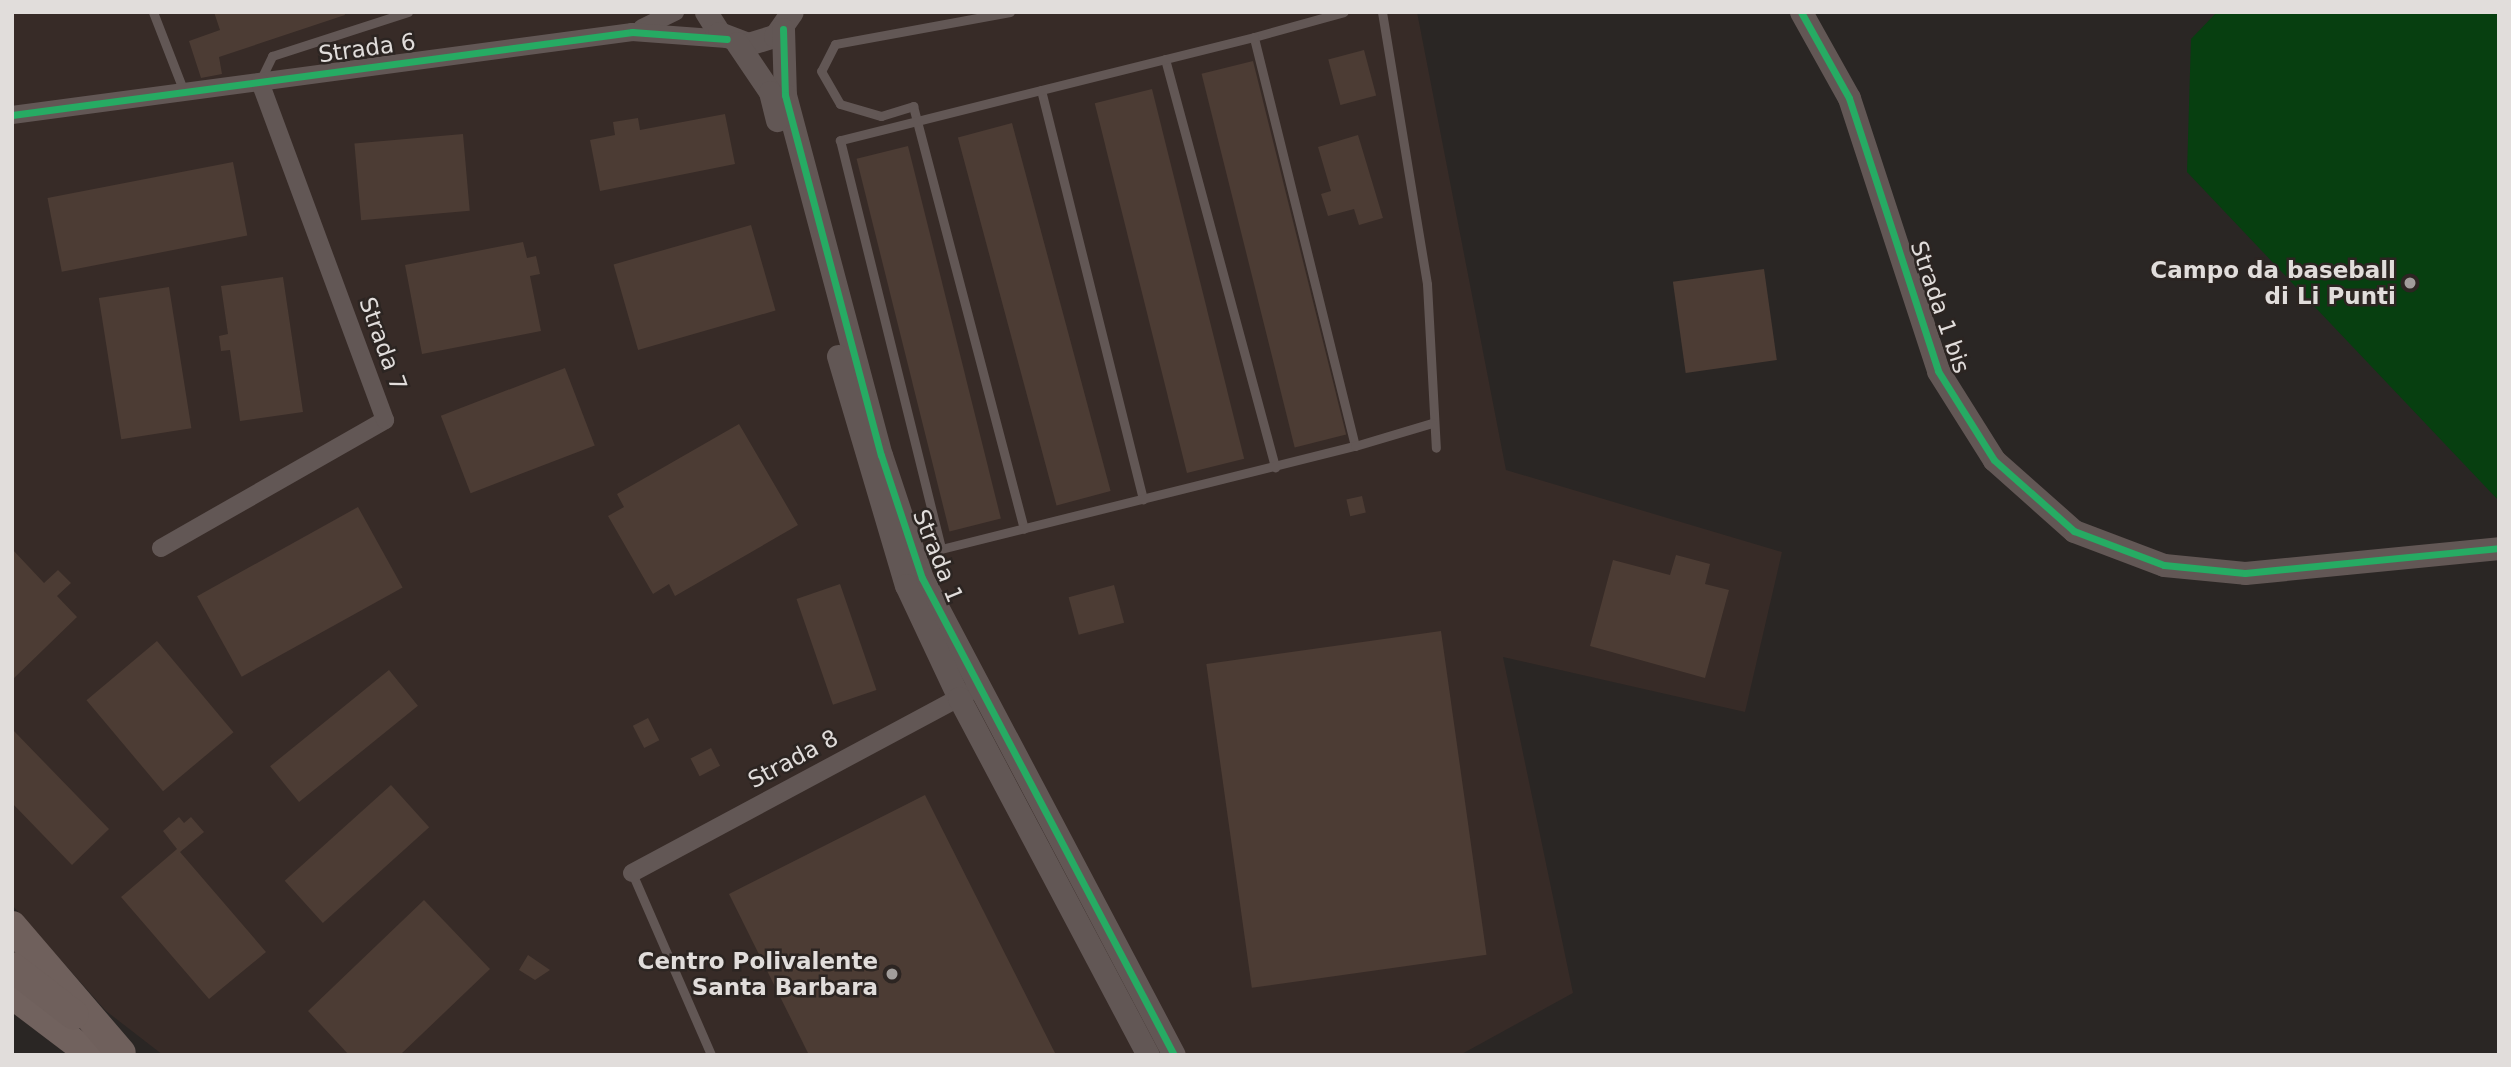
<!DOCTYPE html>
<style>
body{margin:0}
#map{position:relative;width:2511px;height:1067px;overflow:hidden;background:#2a2624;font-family:"DejaVu Sans",sans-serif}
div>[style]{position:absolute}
.built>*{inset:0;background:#372b27}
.green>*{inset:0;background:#073f10}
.building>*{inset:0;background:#4c3c34;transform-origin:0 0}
.service>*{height:9px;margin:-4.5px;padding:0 4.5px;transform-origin:4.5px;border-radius:4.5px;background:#625755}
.minor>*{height:18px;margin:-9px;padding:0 9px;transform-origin:9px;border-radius:9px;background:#625755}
.tertiary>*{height:23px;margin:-11.5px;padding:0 11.5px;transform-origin:11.5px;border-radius:11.5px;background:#625755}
.primary>*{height:28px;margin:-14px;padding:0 14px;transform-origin:14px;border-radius:14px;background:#71625e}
.trunk>*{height:30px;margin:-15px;padding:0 15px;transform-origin:15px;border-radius:15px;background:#6f605c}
.cycleway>*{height:7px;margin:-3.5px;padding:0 3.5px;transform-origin:3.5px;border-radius:3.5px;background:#26ab63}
.dots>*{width:19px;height:19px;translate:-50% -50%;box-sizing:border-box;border:4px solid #2c2522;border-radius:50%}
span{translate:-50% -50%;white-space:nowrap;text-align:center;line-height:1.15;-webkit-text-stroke:5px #2c2522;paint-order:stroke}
.street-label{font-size:23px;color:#e1dddb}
.poi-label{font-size:23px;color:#e1dddb;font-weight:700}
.right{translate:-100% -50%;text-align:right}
.frame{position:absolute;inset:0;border:14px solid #e1dddb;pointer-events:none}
</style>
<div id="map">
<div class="built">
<i style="clip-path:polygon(12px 12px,1417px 12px,1506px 470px,1782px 552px,1745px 712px,1503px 657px,1573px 993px,1460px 1055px,163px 1055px,106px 1011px,12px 905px)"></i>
</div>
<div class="green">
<i style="clip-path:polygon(2217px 12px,2499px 12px,2499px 501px,2187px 172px,2191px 39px)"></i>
</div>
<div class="building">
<i style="clip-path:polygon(214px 12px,344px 12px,345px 15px,219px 57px,222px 74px,201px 78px,189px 41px,220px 30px)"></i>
<i style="left:1364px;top:50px;width:47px;height:37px;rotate:75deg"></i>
<i style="left:1253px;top:61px;width:385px;height:53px;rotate:76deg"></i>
<i style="left:1152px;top:89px;width:381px;height:59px;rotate:76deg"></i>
<i style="clip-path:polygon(725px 114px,735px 164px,600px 191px,590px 140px,615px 135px,613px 122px,638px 118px,640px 130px)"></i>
<i style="left:1012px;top:123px;width:381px;height:56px;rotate:75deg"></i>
<i style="left:463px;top:134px;width:77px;height:109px;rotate:85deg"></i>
<i style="clip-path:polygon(1358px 135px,1383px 218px,1359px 225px,1354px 209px,1328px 216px,1321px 194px,1331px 191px,1318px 147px)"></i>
<i style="left:908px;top:146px;width:384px;height:53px;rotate:76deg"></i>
<i style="left:233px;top:162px;width:75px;height:189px;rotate:79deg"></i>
<i style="left:751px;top:225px;width:89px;height:143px;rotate:74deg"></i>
<i style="clip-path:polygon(523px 242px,527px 258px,536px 256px,540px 274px,530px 276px,541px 331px,422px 354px,405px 265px)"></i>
<i style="left:1764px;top:269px;width:92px;height:92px;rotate:82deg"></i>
<i style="clip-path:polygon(283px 277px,303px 412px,240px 421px,230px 350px,221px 351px,219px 336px,228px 334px,221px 286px)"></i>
<i style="left:169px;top:287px;width:143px;height:71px;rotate:81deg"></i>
<i style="left:565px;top:368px;width:83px;height:133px;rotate:69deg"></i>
<i style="clip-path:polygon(739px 424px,798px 525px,675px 596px,669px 584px,653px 594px,608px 516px,624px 507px,617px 494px)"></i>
<i style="left:1362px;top:496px;width:17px;height:16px;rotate:77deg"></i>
<i style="left:358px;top:507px;width:92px;height:184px;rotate:61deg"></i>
<i style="clip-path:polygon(12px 549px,44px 583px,58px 570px,71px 583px,57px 596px,77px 617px,12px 680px)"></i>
<i style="clip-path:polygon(1676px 555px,1710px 564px,1705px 584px,1729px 590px,1705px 678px,1590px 646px,1613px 560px,1670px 575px)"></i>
<i style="left:840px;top:584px;width:112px;height:46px;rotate:71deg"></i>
<i style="left:1114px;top:585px;width:39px;height:47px;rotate:75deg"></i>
<i style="left:1441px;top:631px;width:327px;height:237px;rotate:82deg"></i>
<i style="left:157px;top:641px;width:119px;height:92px;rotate:50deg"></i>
<i style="left:389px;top:670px;width:46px;height:153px;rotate:51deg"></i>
<i style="left:648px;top:718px;width:25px;height:17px;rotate:63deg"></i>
<i style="clip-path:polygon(12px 729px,109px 829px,72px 865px,12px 803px)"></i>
<i style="left:711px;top:748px;width:20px;height:23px;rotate:63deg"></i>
<i style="left:391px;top:785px;width:57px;height:143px;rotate:48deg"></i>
<i style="clip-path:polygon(925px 795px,1056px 1055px,809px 1055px,729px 894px)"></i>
<i style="clip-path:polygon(179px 817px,184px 823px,191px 817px,204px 832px,180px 852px,266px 952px,209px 999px,121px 897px,177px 849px,163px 831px)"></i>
<i style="clip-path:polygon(424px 900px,490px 969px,400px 1055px,349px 1055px,308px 1011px)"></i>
<i style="clip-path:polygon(528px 955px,550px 970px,535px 980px,519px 970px)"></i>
</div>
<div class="service">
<i style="left:153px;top:12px;width:86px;rotate:68.8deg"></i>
<i style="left:1010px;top:12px;width:178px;rotate:169.6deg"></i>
<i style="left:835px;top:44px;width:30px;rotate:117deg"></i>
<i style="left:821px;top:71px;width:38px;rotate:60deg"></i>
<i style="left:840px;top:104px;width:43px;rotate:16.3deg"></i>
<i style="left:881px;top:116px;width:34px;rotate:-17deg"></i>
<i style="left:913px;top:106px;width:437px;rotate:75.3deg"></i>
<i style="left:1382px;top:12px;width:276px;rotate:80.6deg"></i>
<i style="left:1427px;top:284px;width:164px;rotate:86.9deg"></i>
<i style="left:1254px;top:37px;width:93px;rotate:-15.5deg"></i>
<i style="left:1165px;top:59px;width:423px;rotate:74.9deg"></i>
<i style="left:260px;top:81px;width:28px;rotate:-64deg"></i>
<i style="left:272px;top:56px;width:143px;rotate:-17.9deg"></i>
<i style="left:1041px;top:90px;width:422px;rotate:76deg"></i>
<i style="left:1355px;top:446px;width:421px;rotate:-103.9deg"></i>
<i style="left:1254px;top:37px;width:427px;rotate:166deg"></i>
<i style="left:840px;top:140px;width:421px;rotate:76.1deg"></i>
<i style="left:941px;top:549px;width:427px;rotate:-14deg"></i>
<i style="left:1355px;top:446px;width:80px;rotate:-16.6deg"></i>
<i style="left:632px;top:873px;width:198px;rotate:66.5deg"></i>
</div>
<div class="minor">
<i style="left:642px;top:28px;width:37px;rotate:-26deg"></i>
<i style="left:12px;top:115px;width:626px;rotate:-7.62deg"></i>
<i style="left:632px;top:32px;width:95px;rotate:4.2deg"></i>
<i style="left:161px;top:548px;width:258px;rotate:-29.7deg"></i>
<i style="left:385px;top:420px;width:360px;rotate:-110.3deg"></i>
<i style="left:632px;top:873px;width:381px;rotate:-28.2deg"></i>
</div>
<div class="tertiary">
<i style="left:706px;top:12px;width:25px;rotate:58deg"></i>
<i style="left:719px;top:33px;width:31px;rotate:21deg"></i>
<i style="left:748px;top:44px;width:28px;rotate:-17deg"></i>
<i style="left:775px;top:36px;width:29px;rotate:-55deg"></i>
<i style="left:1801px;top:12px;width:98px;rotate:60.8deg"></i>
<i style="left:1849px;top:98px;width:287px;rotate:71.9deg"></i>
<i style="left:1938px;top:371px;width:105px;rotate:57.8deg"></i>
<i style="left:1994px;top:460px;width:107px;rotate:41.6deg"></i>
<i style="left:2074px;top:531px;width:96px;rotate:20.7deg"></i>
<i style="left:2164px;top:565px;width:81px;rotate:5.6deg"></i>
<i style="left:2245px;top:573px;width:255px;rotate:-5.6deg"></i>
<i style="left:783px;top:29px;width:66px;rotate:88.3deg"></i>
<i style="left:785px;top:95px;width:373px;rotate:75.1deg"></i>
<i style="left:881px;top:455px;width:130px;rotate:71.6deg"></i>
<i style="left:922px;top:578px;width:539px;rotate:62.15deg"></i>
<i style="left:737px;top:43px;width:59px;rotate:56deg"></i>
<i style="left:770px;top:92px;width:29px;rotate:76deg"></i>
<i style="left:838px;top:356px;width:239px;rotate:73.5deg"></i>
<i style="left:906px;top:585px;width:125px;rotate:64.9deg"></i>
<i style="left:959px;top:698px;width:404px;rotate:62.1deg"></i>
</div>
<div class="primary">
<i style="left:12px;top:995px;width:99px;rotate:37.2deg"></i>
</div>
<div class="trunk">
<i style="left:12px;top:926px;width:167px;rotate:49.4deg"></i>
<i style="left:12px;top:967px;width:78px;rotate:37.7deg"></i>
</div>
<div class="cycleway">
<i style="left:1801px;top:12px;width:98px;rotate:60.8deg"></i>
<i style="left:1849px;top:98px;width:287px;rotate:71.9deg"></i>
<i style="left:1938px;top:371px;width:105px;rotate:57.8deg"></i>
<i style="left:1994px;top:460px;width:107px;rotate:41.6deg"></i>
<i style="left:2074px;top:531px;width:96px;rotate:20.7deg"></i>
<i style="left:2164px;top:565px;width:81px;rotate:5.6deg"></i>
<i style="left:2245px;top:573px;width:255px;rotate:-5.6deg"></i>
<i style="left:783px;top:29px;width:66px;rotate:88.3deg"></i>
<i style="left:785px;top:95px;width:373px;rotate:75.1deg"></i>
<i style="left:881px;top:455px;width:130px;rotate:71.6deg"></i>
<i style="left:922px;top:578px;width:539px;rotate:62.15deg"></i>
<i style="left:12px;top:115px;width:626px;rotate:-7.62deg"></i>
<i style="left:632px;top:32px;width:95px;rotate:4.2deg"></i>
</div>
<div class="dots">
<i style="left:2410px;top:283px;background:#a19d9b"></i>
<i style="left:892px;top:974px;background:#a19d9b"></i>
</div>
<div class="street-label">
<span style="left:367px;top:48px;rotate:-8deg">Strada 6</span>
<span style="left:1940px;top:307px;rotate:71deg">Strada 1 bis</span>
<span style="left:383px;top:344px;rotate:70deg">Strada 7</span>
<span style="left:938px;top:556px;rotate:68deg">Strada 1</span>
<span style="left:793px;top:759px;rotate:-28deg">Strada 8</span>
</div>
<div class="poi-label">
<span class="right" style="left:2396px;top:283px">Campo da baseball<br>di Li Punti</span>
<span class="right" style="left:878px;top:974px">Centro Polivalente<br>Santa Barbara</span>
</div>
<div class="frame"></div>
</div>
